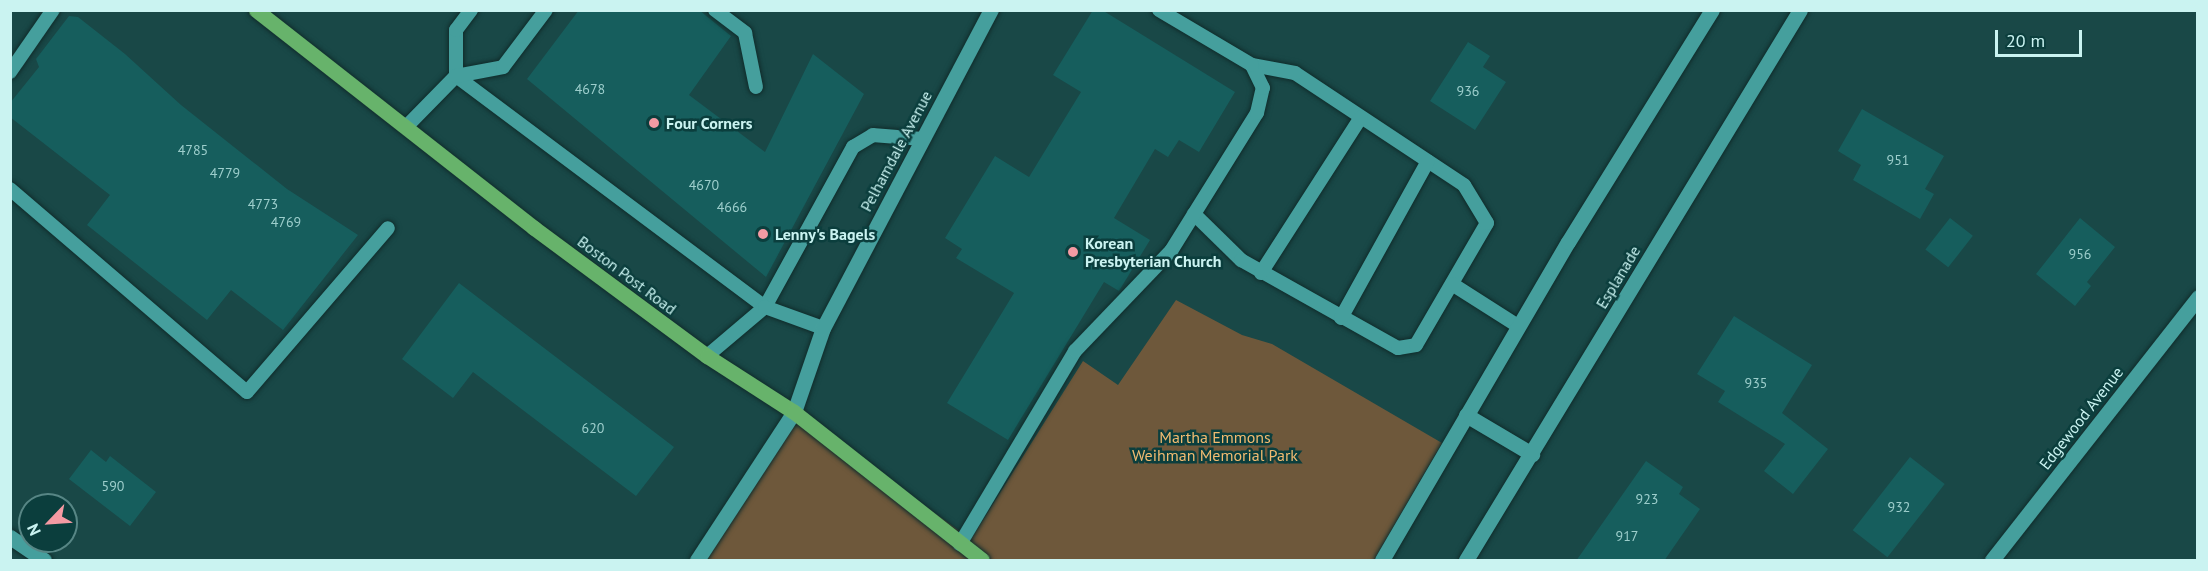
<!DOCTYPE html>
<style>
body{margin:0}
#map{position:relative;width:2208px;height:571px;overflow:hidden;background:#194847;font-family:"PT Sans",sans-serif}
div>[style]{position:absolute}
.green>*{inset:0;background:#6e583b}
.building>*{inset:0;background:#165e5d;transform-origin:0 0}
.roads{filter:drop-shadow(0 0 2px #102c2b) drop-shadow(0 0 2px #102c2b)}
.service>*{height:14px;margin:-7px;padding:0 7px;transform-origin:7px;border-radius:7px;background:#459f9d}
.minor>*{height:15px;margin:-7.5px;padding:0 7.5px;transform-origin:7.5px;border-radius:7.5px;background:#459f9d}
.tertiary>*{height:15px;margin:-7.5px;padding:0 7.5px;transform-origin:7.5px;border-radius:7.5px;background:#459f9d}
.primary>*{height:15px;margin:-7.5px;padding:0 7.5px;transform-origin:7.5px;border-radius:7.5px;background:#67b36b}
.dots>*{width:16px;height:16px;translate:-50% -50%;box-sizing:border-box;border:3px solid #0b3e3d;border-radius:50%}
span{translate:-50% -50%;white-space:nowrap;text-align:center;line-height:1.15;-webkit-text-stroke:5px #0b3e3d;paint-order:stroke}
.number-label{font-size:14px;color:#9dcecc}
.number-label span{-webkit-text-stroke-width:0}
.poi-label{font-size:16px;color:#caf3f1;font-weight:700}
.left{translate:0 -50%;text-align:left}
.street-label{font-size:16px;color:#caf3f1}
.park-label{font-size:16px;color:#f2bb71}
.frame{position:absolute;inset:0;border:12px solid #caf3f1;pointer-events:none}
.north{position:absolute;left:18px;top:493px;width:60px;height:60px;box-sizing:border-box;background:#0b3e3d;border:2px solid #578685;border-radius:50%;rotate:245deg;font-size:16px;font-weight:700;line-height:24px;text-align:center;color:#caf3f1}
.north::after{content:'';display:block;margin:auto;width:21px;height:27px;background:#f49aa3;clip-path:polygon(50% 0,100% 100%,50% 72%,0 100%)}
.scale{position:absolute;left:1995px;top:30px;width:87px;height:27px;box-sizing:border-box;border:3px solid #caf3f1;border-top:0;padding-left:8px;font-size:18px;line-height:21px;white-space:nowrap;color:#caf3f1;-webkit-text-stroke:4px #0b3e3d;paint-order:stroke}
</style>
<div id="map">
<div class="green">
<i style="clip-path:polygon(1176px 300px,1242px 335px,1272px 344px,1442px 443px,1374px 560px,707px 560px,794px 412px,971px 539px,1083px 361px,1118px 385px)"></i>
</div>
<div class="building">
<i style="clip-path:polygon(579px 10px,699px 10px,731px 36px,689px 95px,765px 152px,813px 54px,864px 94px,766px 277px,527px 79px)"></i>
<i style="clip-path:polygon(1093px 10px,1102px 10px,1235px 92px,1199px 152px,1179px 140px,1168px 157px,1155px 149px,1114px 218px,1150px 240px,1119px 291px,1104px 282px,1008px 440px,947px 403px,1014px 293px,956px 258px,962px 249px,945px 238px,995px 156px,1029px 177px,1081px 92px,1053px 75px)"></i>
<i style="clip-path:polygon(69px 16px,78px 17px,125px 54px,181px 105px,287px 189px,358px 235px,283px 330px,231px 290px,207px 320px,87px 225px,110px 195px,10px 117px,10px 103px,39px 67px,36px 59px)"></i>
<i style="clip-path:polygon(1468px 42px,1490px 56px,1483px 67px,1506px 82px,1475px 130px,1430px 101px)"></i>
<i style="clip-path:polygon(1862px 109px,1944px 156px,1925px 189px,1934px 194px,1920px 219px,1853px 180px,1861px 165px,1838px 151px)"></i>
<i style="left:1950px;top:218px;width:29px;height:40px;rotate:38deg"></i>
<i style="clip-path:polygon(2080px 218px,2115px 247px,2087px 282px,2091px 286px,2075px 306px,2036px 274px)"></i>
<i style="clip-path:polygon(459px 283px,674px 447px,636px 496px,473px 372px,453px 398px,402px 359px)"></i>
<i style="clip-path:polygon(1734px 316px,1812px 365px,1782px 413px,1828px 449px,1793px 494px,1764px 471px,1785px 444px,1718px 402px,1725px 391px,1697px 374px)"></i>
<i style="clip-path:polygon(91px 450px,106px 462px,110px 456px,156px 492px,130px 526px,69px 479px)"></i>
<i style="left:1910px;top:457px;width:44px;height:93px;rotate:38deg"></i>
<i style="clip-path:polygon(1646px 461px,1683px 487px,1679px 494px,1700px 509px,1664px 561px,1576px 561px)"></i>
</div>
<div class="roads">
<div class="service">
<i style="left:715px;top:10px;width:38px;rotate:37deg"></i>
<i style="left:745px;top:33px;width:55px;rotate:78.5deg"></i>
<i style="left:10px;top:72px;width:75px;rotate:-55.3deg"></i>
<i style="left:456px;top:76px;width:386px;rotate:36.8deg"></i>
<i style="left:765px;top:307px;width:183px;rotate:-61.2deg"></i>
<i style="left:853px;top:147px;width:23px;rotate:-31deg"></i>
<i style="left:873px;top:135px;width:49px;rotate:4.7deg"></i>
<i style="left:456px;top:76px;width:46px;rotate:-90deg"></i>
<i style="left:456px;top:30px;width:25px;rotate:-53deg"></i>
<i style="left:406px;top:127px;width:71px;rotate:-45.6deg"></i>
<i style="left:456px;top:76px;width:48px;rotate:-10.8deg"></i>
<i style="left:503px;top:67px;width:71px;rotate:-53deg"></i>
<i style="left:10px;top:189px;width:312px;rotate:40.6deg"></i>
<i style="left:247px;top:392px;width:216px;rotate:-49.3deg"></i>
<i style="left:1194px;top:214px;width:66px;rotate:44.4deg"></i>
<i style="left:1241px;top:260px;width:180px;rotate:29.3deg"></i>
<i style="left:1398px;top:348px;width:18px;rotate:-9deg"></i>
<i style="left:1416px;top:345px;width:141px;rotate:-59.8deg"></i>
<i style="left:1487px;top:223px;width:44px;rotate:-121.2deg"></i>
<i style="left:1464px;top:185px;width:203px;rotate:-146.5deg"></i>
<i style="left:1295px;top:73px;width:44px;rotate:-169.5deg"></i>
<i style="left:1261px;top:273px;width:185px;rotate:-57.3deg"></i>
<i style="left:1452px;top:284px;width:78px;rotate:32.5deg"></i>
<i style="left:1341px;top:318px;width:179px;rotate:-61deg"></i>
<i style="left:707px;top:356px;width:76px;rotate:-40.2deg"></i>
<i style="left:765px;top:307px;width:62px;rotate:19.9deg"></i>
<i style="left:960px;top:544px;width:225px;rotate:-59.2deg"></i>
<i style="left:1075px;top:351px;width:139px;rotate:-46.2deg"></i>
<i style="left:1171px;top:251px;width:163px;rotate:-58.1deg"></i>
<i style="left:1257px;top:113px;width:26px;rotate:-77deg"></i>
<i style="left:1263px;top:88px;width:25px;rotate:-116deg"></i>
<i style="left:1252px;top:65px;width:108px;rotate:-149.4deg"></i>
</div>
<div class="minor">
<i style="left:1466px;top:415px;width:77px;rotate:30.6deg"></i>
<i style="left:10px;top:537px;width:41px;rotate:34.1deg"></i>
<i style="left:1382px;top:560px;width:368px;rotate:-59.7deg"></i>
<i style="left:1568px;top:242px;width:273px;rotate:-58.2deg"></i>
<i style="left:1466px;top:560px;width:643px;rotate:-58.73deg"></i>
<i style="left:1992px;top:560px;width:334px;rotate:-51.9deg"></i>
</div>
<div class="tertiary">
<i style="left:697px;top:560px;width:177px;rotate:-56.8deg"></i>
<i style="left:794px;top:412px;width:89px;rotate:-71deg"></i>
<i style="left:823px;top:328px;width:360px;rotate:-62.2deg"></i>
</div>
<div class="primary">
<i style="left:256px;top:10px;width:353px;rotate:38.1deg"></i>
<i style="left:534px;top:228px;width:215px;rotate:36.5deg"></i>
<i style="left:707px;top:356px;width:103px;rotate:32.8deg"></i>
<i style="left:794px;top:412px;width:239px;rotate:38.2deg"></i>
</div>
</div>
<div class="dots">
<i style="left:654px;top:123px;background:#f49aa3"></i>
<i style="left:763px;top:234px;background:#f49aa3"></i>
<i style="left:1073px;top:252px;background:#f49aa3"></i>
</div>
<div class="number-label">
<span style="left:590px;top:89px">4678</span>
<span style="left:1468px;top:91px">936</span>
<span style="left:193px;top:150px">4785</span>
<span style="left:1898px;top:160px">951</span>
<span style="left:225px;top:173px">4779</span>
<span style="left:704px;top:185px">4670</span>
<span style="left:263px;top:204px">4773</span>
<span style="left:732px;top:207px">4666</span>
<span style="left:286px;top:222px">4769</span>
<span style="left:2080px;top:254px">956</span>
<span style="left:1756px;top:383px">935</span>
<span style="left:593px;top:428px">620</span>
<span style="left:113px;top:486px">590</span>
<span style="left:1647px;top:499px">923</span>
<span style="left:1899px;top:507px">932</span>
<span style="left:1627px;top:536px">917</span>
</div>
<div class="poi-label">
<span class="left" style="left:666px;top:123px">Four Corners</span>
<span class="left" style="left:775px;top:234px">Lenny's Bagels</span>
<span class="left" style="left:1085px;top:252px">Korean<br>Presbyterian Church</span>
</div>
<div class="street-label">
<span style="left:896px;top:151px;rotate:-62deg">Pelhamdale Avenue</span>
<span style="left:627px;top:275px;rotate:37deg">Boston Post Road</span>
<span style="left:1618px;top:277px;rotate:-59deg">Esplanade</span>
<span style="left:2081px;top:418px;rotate:-52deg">Edgewood Avenue</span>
</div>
<div class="park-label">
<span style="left:1215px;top:446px">Martha Emmons<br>Weihman Memorial Park</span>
</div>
<div class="frame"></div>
<div class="north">N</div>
<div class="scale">20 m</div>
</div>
